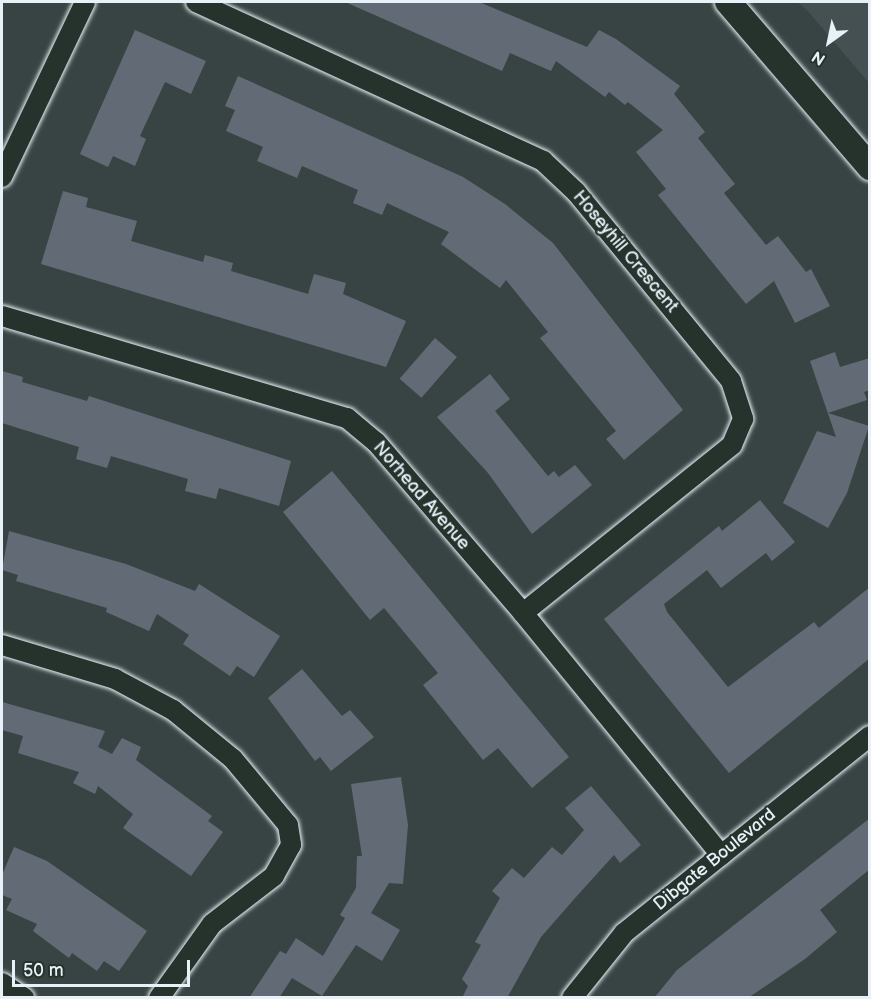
<!DOCTYPE html>
<style>
body{margin:0}
#map{position:relative;width:871px;height:999px;overflow:hidden;background:#384443;font-family:"Balsamiq Sans",sans-serif}
div>[style]{position:absolute}
.built>*{inset:0;background:#455052}
.building>*{inset:0;background:#626b75;transform-origin:0 0}
.roads{filter:drop-shadow(0 0 2px #e8f1f8) drop-shadow(0 0 2px #e8f1f8)}
.minor>*{height:20px;margin:-10px;padding:0 10px;transform-origin:10px;border-radius:10px;background:#26332d}
.tertiary>*{height:26px;margin:-13px;padding:0 13px;transform-origin:13px;border-radius:13px;background:#26332d}
span{translate:-50% -50%;white-space:nowrap;text-align:center;line-height:1.15;-webkit-text-stroke:4.5px #26332d;paint-order:stroke}
.street-label{font-size:18px;color:#e8f1f8}
.frame{position:absolute;inset:0;border:3px solid #e8f1f8;pointer-events:none}
.north{position:absolute;left:799px;top:12px;width:60px;height:60px;-webkit-text-stroke:4px #26332d;paint-order:stroke;rotate:213deg;font-size:16px;font-weight:700;line-height:24px;text-align:center;color:#e8f1f8}
.north::after{content:'';display:block;margin:auto;width:21px;height:27px;background:#e8f1f8;clip-path:polygon(50% 0,100% 100%,50% 72%,0 100%)}
.scale{position:absolute;left:12px;top:960px;width:178px;height:27px;box-sizing:border-box;border:3px solid #e8f1f8;border-top:0;padding-left:8px;font-size:18px;line-height:21px;white-space:nowrap;color:#e8f1f8;-webkit-text-stroke:4px #26332d;paint-order:stroke}
</style>
<div id="map">
<div class="built">
<i style="clip-path:polygon(797px 2px,869px 2px,869px 83px,806px 9px)"></i>
</div>
<div class="building">
<i style="clip-path:polygon(345px 2px,479px 2px,587px 47px,599px 30px,616px 39px,680px 86px,674px 94px,705px 132px,698px 138px,735px 184px,724px 193px,766px 245px,778px 236px,806px 272px,811px 269px,830px 306px,795px 323px,774px 281px,746px 304px,658px 195px,666px 189px,636px 152px,663px 130px,628px 102px,625px 105px,609px 92px,605px 97px,556px 61px,551px 71px,510px 53px,502px 71px)"></i>
<i style="clip-path:polygon(135px 30px,206px 61px,191px 94px,165px 82px,140px 136px,146px 139px,135px 166px,113px 156px,108px 167px,80px 154px)"></i>
<i style="clip-path:polygon(238px 76px,463px 177px,505px 204px,553px 243px,683px 410px,624px 460px,606px 439px,616px 431px,540px 338px,548px 332px,506px 280px,500px 288px,441px 244px,449px 232px,387px 203px,382px 215px,353px 203px,358px 190px,302px 166px,297px 178px,257px 161px,263px 147px,226px 131px,235px 110px,225px 106px)"></i>
<i style="clip-path:polygon(63px 191px,88px 198px,86px 207px,137px 221px,131px 241px,203px 262px,205px 255px,233px 263px,231px 271px,308px 294px,314px 274px,346px 283px,343px 294px,406px 321px,386px 367px,41px 264px)"></i>
<i style="left:435px;top:338px;width:29px;height:54px;rotate:41deg"></i>
<i style="clip-path:polygon(835px 352px,840px 367px,870px 358px,870px 390px,864px 392px,867px 400px,828px 413px,869px 426px,847px 493px,828px 528px,783px 503px,817px 431px,836px 437px,810px 361px)"></i>
<i style="clip-path:polygon(2px 371px,23px 377px,22px 382px,87px 401px,89px 396px,291px 461px,279px 506px,219px 488px,216px 499px,185px 491px,188px 479px,111px 456px,107px 468px,76px 459px,79px 447px,2px 423px)"></i>
<i style="clip-path:polygon(490px 374px,510px 399px,495px 411px,548px 476px,554px 471px,559px 477px,575px 465px,592px 485px,532px 534px,488px 473px,437px 417px)"></i>
<i style="clip-path:polygon(332px 471px,569px 757px,532px 788px,498px 748px,483px 760px,423px 685px,438px 673px,384px 608px,370px 620px,283px 512px)"></i>
<i style="clip-path:polygon(760px 500px,795px 542px,772px 561px,766px 553px,721px 588px,707px 570px,664px 604px,667px 612px,728px 687px,814px 622px,819px 628px,870px 587px,870px 658px,729px 773px,604px 619px,719px 526px,722px 531px)"></i>
<i style="clip-path:polygon(9px 531px,126px 564px,195px 591px,199px 584px,280px 636px,254px 677px,237px 666px,230px 676px,183px 644px,189px 635px,157px 614px,149px 631px,106px 612px,107px 608px,16px 581px,18px 575px,2px 570px)"></i>
<i style="clip-path:polygon(302px 669px,342px 716px,350px 710px,374px 737px,331px 771px,320px 757px,315px 761px,268px 698px)"></i>
<i style="clip-path:polygon(2px 702px,105px 731px,98px 747px,112px 754px,122px 738px,141px 747px,136px 760px,212px 816px,208px 821px,223px 832px,191px 876px,123px 828px,133px 814px,98px 786px,95px 794px,73px 783px,79px 772px,18px 753px,23px 736px,2px 730px)"></i>
<i style="clip-path:polygon(401px 777px,408px 825px,403px 884px,389px 883px,371px 913px,400px 930px,382px 961px,356px 945px,322px 996px,292px 978px,279px 998px,249px 998px,280px 951px,286px 954px,296px 938px,323px 956px,345px 918px,340px 915px,356px 888px,357px 856px,362px 856px,351px 784px)"></i>
<i style="clip-path:polygon(591px 786px,641px 845px,620px 863px,614px 855px,576px 897px,541px 937px,507px 998px,462px 998px,468px 986px,462px 979px,481px 945px,475px 942px,500px 898px,492px 891px,512px 868px,524px 878px,552px 847px,562px 855px,584px 830px,565px 808px)"></i>
<i style="clip-path:polygon(870px 818px,870px 869px,820px 910px,837px 932px,805px 959px,748px 998px,654px 998px,677px 970px)"></i>
<i style="clip-path:polygon(14px 847px,47px 861px,147px 931px,119px 971px,104px 961px,97px 971px,72px 953px,69px 958px,33px 931px,37px 924px,6px 910px,12px 899px,2px 895px,2px 875px)"></i>
</div>
<div class="roads">
<div class="minor">
<i style="left:196px;top:2px;width:382px;rotate:24.6deg"></i>
<i style="left:543px;top:161px;width:45px;rotate:43.2deg"></i>
<i style="left:576px;top:192px;width:244px;rotate:50.6deg"></i>
<i style="left:731px;top:381px;width:40px;rotate:72deg"></i>
<i style="left:743px;top:419px;width:28px;rotate:113deg"></i>
<i style="left:732px;top:445px;width:268px;rotate:141.2deg"></i>
<i style="left:2px;top:177px;width:194px;rotate:-64.6deg"></i>
<i style="left:2px;top:316px;width:360px;rotate:16.5deg"></i>
<i style="left:347px;top:418px;width:38px;rotate:40deg"></i>
<i style="left:376px;top:442px;width:225px;rotate:49.3deg"></i>
<i style="left:523px;top:613px;width:313px;rotate:50.7deg"></i>
<i style="left:2px;top:645px;width:118px;rotate:16.7deg"></i>
<i style="left:115px;top:679px;width:66px;rotate:28.1deg"></i>
<i style="left:173px;top:710px;width:77px;rotate:39.2deg"></i>
<i style="left:233px;top:759px;width:86px;rotate:50.2deg"></i>
<i style="left:288px;top:825px;width:20px;rotate:81deg"></i>
<i style="left:291px;top:845px;width:35px;rotate:119deg"></i>
<i style="left:274px;top:876px;width:78px;rotate:142.3deg"></i>
<i style="left:212px;top:924px;width:91px;rotate:125.6deg"></i>
<i style="left:2px;top:983px;width:27px;rotate:34deg"></i>
<i style="left:572px;top:998px;width:83px;rotate:-51.3deg"></i>
<i style="left:624px;top:933px;width:315px;rotate:-38.7deg"></i>
</div>
<div class="tertiary">
<i style="left:728px;top:2px;width:218px;rotate:49.3deg"></i>
</div>
</div>
<div class="street-label">
<span style="left:625px;top:252px;rotate:50deg">Hoseyhill Crescent</span>
<span style="left:421px;top:496px;rotate:49deg">Norhead Avenue</span>
<span style="left:715px;top:860px;rotate:-39deg">Dibgate Boulevard</span>
</div>
<div class="frame"></div>
<div class="north">N</div>
<div class="scale">50 m</div>
</div>
